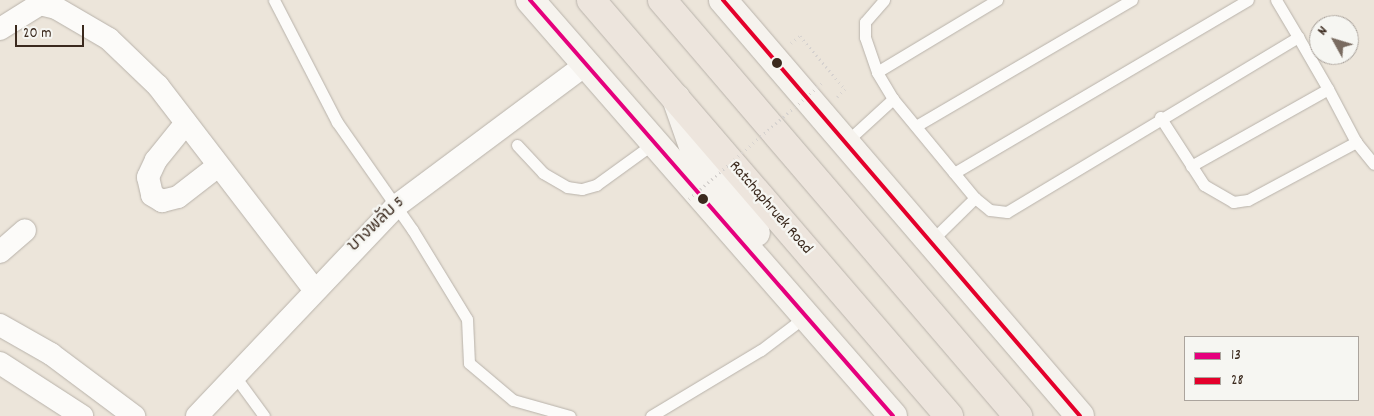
<!DOCTYPE html>
<meta charset="utf-8">
<style>
body{margin:0}
#map{position:relative;width:1374px;height:416px;overflow:hidden;background:#ece5da;font-family:Dekko,"Playpen Sans Thai",sans-serif}
div>[style]{position:absolute}
.path>*{height:3px;margin-top:-1.5px;transform-origin:0;background:repeating-linear-gradient(90deg,#d6d2cf 0 1px,transparent 0 5px)}
.roads{filter:drop-shadow(0 0 1px #b8b2aa) drop-shadow(0 0 1px #b8b2aa)}
.service>*{height:11px;margin:-5.5px;padding:0 5.5px;transform-origin:5.5px;border-radius:5.5px;background:#fcfbf9}
.minor>*{height:22px;margin:-11px;padding:0 11px;transform-origin:11px;border-radius:11px;background:#fcfbf9}
.secondary>*{height:28px;margin:-14px;padding:0 14px;transform-origin:14px;border-radius:14px;background:#f6f3ee}
.primary>*{height:28px;margin:-14px;padding:0 14px;transform-origin:14px;border-radius:14px;background:#ede5dd}
.path-bridge>*{height:3px;margin-top:-1.5px;transform-origin:0;background:repeating-linear-gradient(90deg,#d6d2cf 0 1px,transparent 0 5px)}
.bus-1>*{height:4px;margin:-2px;padding:0 2px;transform-origin:2px;border-radius:2px;background:#e5007d}
.bus-2>*{height:4px;margin:-2px;padding:0 2px;transform-origin:2px;border-radius:2px;background:#e4002b}
.dots>*{width:14px;height:14px;translate:-50% -50%;box-sizing:border-box;border:2px solid #f6f6f2;border-radius:50%}
span{translate:-50% -50%;white-space:nowrap;text-align:center;line-height:1.15;-webkit-text-stroke:5px #f6f6f2;paint-order:stroke}
.street-label{font-size:16px;color:#3b2a1e}
.legend{position:absolute;left:1184px;top:336px;width:175px;height:65px;box-sizing:border-box;background:#f6f6f2;border:1px solid #aba49d;margin:0;padding:6px 9px;list-style:none;font-size:15px;color:#3b2a1e}
.legend li{display:flex;align-items:center;gap:10px;height:25px}
.legend b{width:25px;border:1px solid #aba49d}
.north{position:absolute;left:1309px;top:15px;width:50px;height:50px;box-sizing:border-box;background:#f6f6f2;border:1px solid #aba49d;border-radius:50%;rotate:309deg;font-size:14px;font-weight:700;line-height:20px;text-align:center;color:#3b2a1e}
.north::after{content:'';display:block;margin:auto;width:18px;height:22px;background:#796b60;clip-path:polygon(50% 0,100% 100%,50% 72%,0 100%)}
.scale{position:absolute;left:15px;top:25px;width:69px;height:22px;box-sizing:border-box;border:2px solid #3b2a1e;border-top:0;padding-left:6px;font-size:15px;line-height:18px;white-space:nowrap;color:#3b2a1e;-webkit-text-stroke:4px #f6f6f2;paint-order:stroke}
</style>
<div id="map">
<div class="path">
<i style="left:791px;top:43px;width:11px;rotate:-38deg"></i>
<i style="left:800px;top:36px;width:70px;rotate:49.7deg"></i>
<i style="left:845px;top:89px;width:11px;rotate:135deg"></i>
</div>
<div class="roads">
<div class="service">
<i style="left:274px;top:0;width:137px;rotate:62.7deg"></i>
<i style="left:337px;top:122px;width:131px;rotate:55deg"></i>
<i style="left:412px;top:229px;width:105px;rotate:58.6deg"></i>
<i style="left:467px;top:319px;width:44px;rotate:87.4deg"></i>
<i style="left:469px;top:363px;width:57px;rotate:40.1deg"></i>
<i style="left:513px;top:400px;width:59px;rotate:15.7deg"></i>
<i style="left:877px;top:72px;width:140px;rotate:-31deg"></i>
<i style="left:1328px;top:89px;width:60px;rotate:62.2deg"></i>
<i style="left:893px;top:99px;width:129px;rotate:50.4deg"></i>
<i style="left:1160px;top:117px;width:81px;rotate:57.1deg"></i>
<i style="left:1204px;top:185px;width:34px;rotate:30deg"></i>
<i style="left:1233px;top:202px;width:15px;rotate:-8deg"></i>
<i style="left:1248px;top:200px;width:123px;rotate:-28.2deg"></i>
<i style="left:1356px;top:142px;width:28px;rotate:51deg"></i>
<i style="left:916px;top:126px;width:250px;rotate:-30.3deg"></i>
<i style="left:846px;top:142px;width:64px;rotate:-42.5deg"></i>
<i style="left:893px;top:99px;width:31px;rotate:-121deg"></i>
<i style="left:877px;top:72px;width:37px;rotate:-109deg"></i>
<i style="left:865px;top:37px;width:15px;rotate:-90deg"></i>
<i style="left:865px;top:22px;width:29px;rotate:-49deg"></i>
<i style="left:517px;top:145px;width:38px;rotate:47deg"></i>
<i style="left:543px;top:173px;width:28px;rotate:30deg"></i>
<i style="left:567px;top:187px;width:15px;rotate:8deg"></i>
<i style="left:582px;top:189px;width:15px;rotate:-16deg"></i>
<i style="left:596px;top:185px;width:72px;rotate:-35.9deg"></i>
<i style="left:1191px;top:166px;width:157px;rotate:-29.3deg"></i>
<i style="left:1328px;top:89px;width:60px;rotate:-120deg"></i>
<i style="left:954px;top:173px;width:341px;rotate:-30.5deg"></i>
<i style="left:930px;top:242px;width:63px;rotate:-44.4deg"></i>
<i style="left:975px;top:198px;width:19px;rotate:39deg"></i>
<i style="left:990px;top:210px;width:17px;rotate:7deg"></i>
<i style="left:1007px;top:212px;width:340px;rotate:-31deg"></i>
<i style="left:1298px;top:37px;width:43px;rotate:-120.7deg"></i>
<i style="left:234px;top:375px;width:51px;rotate:53.8deg"></i>
<i style="left:651px;top:416px;width:128px;rotate:-31deg"></i>
<i style="left:761px;top:350px;width:56px;rotate:-37.1deg"></i>
</div>
<div class="minor">
<i style="left:0;top:29px;width:47px;rotate:-32deg"></i>
<i style="left:40px;top:4px;width:16px;rotate:14deg"></i>
<i style="left:56px;top:8px;width:61px;rotate:30.3deg"></i>
<i style="left:109px;top:39px;width:68px;rotate:43.8deg"></i>
<i style="left:158px;top:86px;width:255px;rotate:52.5deg"></i>
<i style="left:186px;top:123px;width:48px;rotate:129deg"></i>
<i style="left:156px;top:160px;width:19px;rotate:115deg"></i>
<i style="left:148px;top:177px;width:18px;rotate:77deg"></i>
<i style="left:152px;top:195px;width:12px;rotate:31deg"></i>
<i style="left:162px;top:201px;width:16px;rotate:-14deg"></i>
<i style="left:178px;top:197px;width:51px;rotate:-37.8deg"></i>
<i style="left:0;top:252px;width:33px;rotate:-41deg"></i>
<i style="left:0;top:325px;width:59px;rotate:29.6deg"></i>
<i style="left:51px;top:354px;width:104px;rotate:36.8deg"></i>
<i style="left:0;top:363px;width:98px;rotate:32.9deg"></i>
<i style="left:197px;top:416px;width:289px;rotate:-46.5deg"></i>
<i style="left:396px;top:206px;width:236px;rotate:-36.7deg"></i>
</div>
<div class="secondary">
<i style="left:530px;top:0;width:552px;rotate:48.89deg"></i>
<i style="left:723px;top:0;width:548px;rotate:49.36deg"></i>
<i style="left:676px;top:98px;width:60px;rotate:70.7deg"></i>
<i style="left:696px;top:155px;width:98px;rotate:52.4deg"></i>
</div>
<div class="primary">
<i style="left:591px;top:0;width:549px;rotate:49.29deg"></i>
<i style="left:662px;top:0;width:548px;rotate:49.44deg"></i>
</div>
</div>
<div class="path-bridge">
<i style="left:689px;top:199px;width:176px;rotate:-41.1deg"></i>
</div>
<div class="bus-1">
<i style="left:530px;top:0;width:552px;rotate:48.89deg"></i>
</div>
<div class="bus-2">
<i style="left:723px;top:0;width:548px;rotate:49.36deg"></i>
</div>
<div class="dots">
<i style="left:777px;top:63px;background:#3b2a1e"></i>
<i style="left:703px;top:199px;background:#3b2a1e"></i>
</div>
<div class="street-label">
<span style="left:770px;top:208px;rotate:49deg">Ratchaphruek Road</span>
<span style="left:377px;top:225px;rotate:-44deg">บางพลับ 5</span>
</div>
<ul class="legend">
<li><b style="height:6px;background:#e5007d"></b>13</li>
<li><b style="height:6px;background:#e4002b"></b>28</li>
</ul>
<div class="north">N</div>
<div class="scale">20 m</div>
</div>
